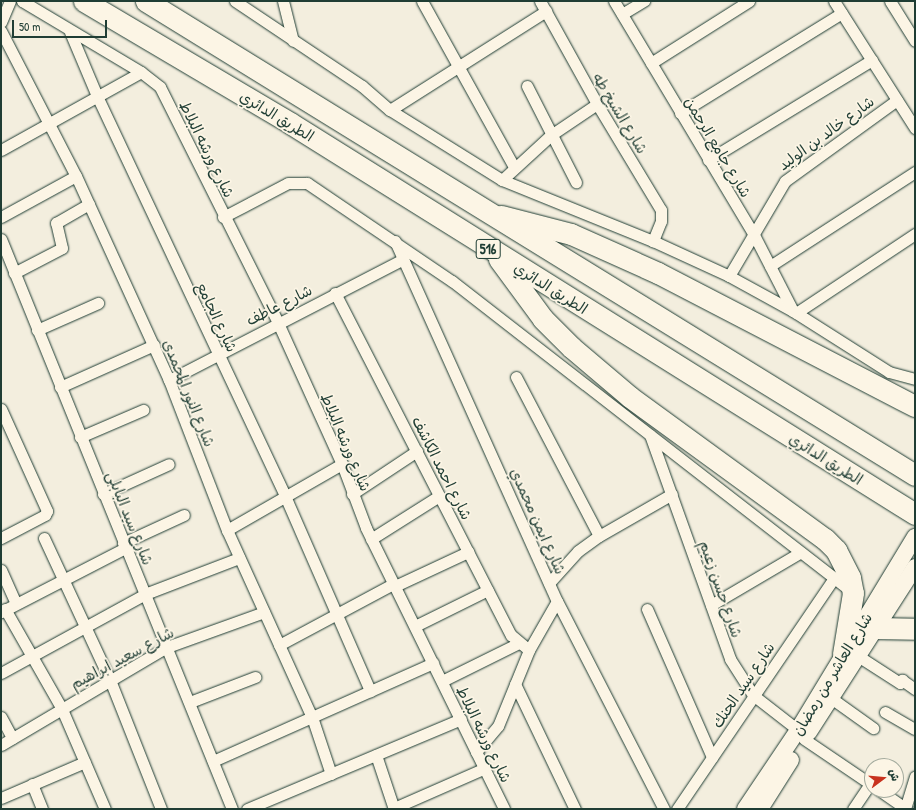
<!DOCTYPE html>
<meta charset="utf-8">
<style>
body{margin:0}
#map{position:relative;width:916px;height:810px;overflow:hidden;background:#f3eede;font-family:"Patrick Hand","Playpen Sans Arabic",sans-serif}
div>[style]{position:absolute}
.stream>*{height:4px;margin:-2px;padding:0 2px;transform-origin:2px;border-radius:2px;background:#a0a89b}
.roads{filter:drop-shadow(0 0 1px #1f3d34) drop-shadow(0 0 1px #1f3d34)}
.street>*{height:11px;margin:-5.5px;padding:0 5.5px;transform-origin:5.5px;border-radius:5.5px;background:#fcf5e5}
.secondary>*{height:16px;margin:-8px;padding:0 8px;transform-origin:8px;border-radius:8px;background:#fcf5e5}
.highway>*{height:21px;margin:-10.5px;padding:0 10.5px;transform-origin:10.5px;border-radius:10.5px;background:#fcf5e5}
span{translate:-50% -50%;white-space:nowrap;text-align:center;line-height:1.15;-webkit-text-stroke:3.5px #fcf5e5;paint-order:stroke}
.shield-label span{padding:1px 3px;background:#fcf5e5;border:1px solid;border-radius:3px;-webkit-text-stroke-width:0}
.shield-label{font-size:14px;color:#1f3d34;font-weight:700}
.street-label{font-size:15px;color:#1f3d34}
.frame{position:absolute;inset:0;border:2px solid #1f3d34;pointer-events:none}
.north{position:absolute;left:864px;top:758px;width:40px;height:40px;box-sizing:border-box;background:#fcf5e5;border:1px solid #a4ab9e;border-radius:50%;rotate:74deg;font-size:11px;font-weight:700;line-height:16px;text-align:center;color:#1f3d34}
.north::after{content:'';display:block;margin:auto;width:14px;height:18px;background:#c8321e;clip-path:polygon(50% 0,100% 100%,50% 72%,0 100%)}
.scale{position:absolute;left:12px;top:20px;width:95px;height:18px;box-sizing:border-box;border:2px solid #1f3d34;border-top:0;padding-left:5px;font-size:12px;line-height:14px;white-space:nowrap;color:#1f3d34;-webkit-text-stroke:3px #fcf5e5;paint-order:stroke}
</style>
<div id="map">
<div class="stream">
<i style="left:914px;top:809px;width:2px;rotate:-63deg"></i>
</div>
<div class="roads">
<div class="street">
<i style="left:22px;top:1px;width:139px;rotate:30.8deg"></i>
<i style="left:141px;top:72px;width:24px;rotate:38deg"></i>
<i style="left:160px;top:87px;width:264px;rotate:63.4deg"></i>
<i style="left:278px;top:323px;width:155px;rotate:65.6deg"></i>
<i style="left:342px;top:464px;width:68px;rotate:69.4deg"></i>
<i style="left:366px;top:528px;width:313px;rotate:63.8deg"></i>
<i style="left:235px;top:1px;width:153px;rotate:33.8deg"></i>
<i style="left:362px;top:86px;width:37px;rotate:41deg"></i>
<i style="left:390px;top:110px;width:132px;rotate:32deg"></i>
<i style="left:502px;top:180px;width:163px;rotate:22deg"></i>
<i style="left:653px;top:241px;width:84px;rotate:24.7deg"></i>
<i style="left:729px;top:276px;width:73px;rotate:28.7deg"></i>
<i style="left:793px;top:311px;width:114px;rotate:32.4deg"></i>
<i style="left:889px;top:372px;width:27px;rotate:15deg"></i>
<i style="left:283px;top:1px;width:41px;rotate:76deg"></i>
<i style="left:422px;top:1px;width:190px;rotate:61deg"></i>
<i style="left:540px;top:1px;width:118px;rotate:61deg"></i>
<i style="left:597px;top:104px;width:124px;rotate:58.9deg"></i>
<i style="left:661px;top:210px;width:11px;rotate:90deg"></i>
<i style="left:661px;top:221px;width:22px;rotate:112deg"></i>
<i style="left:614px;top:1px;width:273px;rotate:59.1deg"></i>
<i style="left:754px;top:235px;width:85px;rotate:62.8deg"></i>
<i style="left:834px;top:1px;width:151px;rotate:57.5deg"></i>
<i style="left:890px;top:1px;width:47px;rotate:58deg"></i>
<i style="left:622px;top:14px;width:26px;rotate:-31deg"></i>
<i style="left:1px;top:22px;width:23px;rotate:-67deg"></i>
<i style="left:1px;top:31px;width:163px;rotate:62.7deg"></i>
<i style="left:76px;top:176px;width:224px;rotate:65.5deg"></i>
<i style="left:169px;top:380px;width:161px;rotate:68.9deg"></i>
<i style="left:227px;top:530px;width:205px;rotate:65.6deg"></i>
<i style="left:312px;top:717px;width:60px;rotate:71.6deg"></i>
<i style="left:70px;top:32px;width:69px;rotate:67.1deg"></i>
<i style="left:97px;top:96px;width:442px;rotate:64.8deg"></i>
<i style="left:285px;top:496px;width:213px;rotate:66.4deg"></i>
<i style="left:651px;top:63px;width:116px;rotate:-32.3deg"></i>
<i style="left:527px;top:86px;width:108px;rotate:63deg"></i>
<i style="left:390px;top:110px;width:185px;rotate:-32.4deg"></i>
<i style="left:680px;top:113px;width:190px;rotate:-31.7deg"></i>
<i style="left:1px;top:150px;width:160px;rotate:-29.1deg"></i>
<i style="left:708px;top:160px;width:192px;rotate:-31.4deg"></i>
<i style="left:502px;top:180px;width:67px;rotate:-42.6deg"></i>
<i style="left:551px;top:135px;width:55px;rotate:-34deg"></i>
<i style="left:1px;top:217px;width:85px;rotate:-28.7deg"></i>
<i style="left:223px;top:217px;width:73px;rotate:-27.6deg"></i>
<i style="left:288px;top:183px;width:19px"></i>
<i style="left:307px;top:183px;width:175px;rotate:34.1deg"></i>
<i style="left:452px;top:281px;width:505px;rotate:37.85deg"></i>
<i style="left:1px;top:239px;width:615px;rotate:67.94deg"></i>
<i style="left:395px;top:241px;width:395px;rotate:65.8deg"></i>
<i style="left:557px;top:601px;width:234px;rotate:62.8deg"></i>
<i style="left:770px;top:266px;width:173px;rotate:-33deg"></i>
<i style="left:14px;top:273px;width:54px;rotate:-27.5deg"></i>
<i style="left:62px;top:248px;width:26px;rotate:-103deg"></i>
<i style="left:56px;top:223px;width:38px;rotate:-30deg"></i>
<i style="left:729px;top:276px;width:110px;rotate:-59.5deg"></i>
<i style="left:785px;top:181px;width:138px;rotate:-35.9deg"></i>
<i style="left:335px;top:293px;width:385px;rotate:62.8deg"></i>
<i style="left:511px;top:635px;width:23px;rotate:40deg"></i>
<i style="left:796px;top:313px;width:143px;rotate:-33.6deg"></i>
<i style="left:37px;top:330px;width:67px;rotate:-23.9deg"></i>
<i style="left:516px;top:377px;width:179px;rotate:62.4deg"></i>
<i style="left:169px;top:380px;width:263px;rotate:-27.3deg"></i>
<i style="left:60px;top:387px;width:103px;rotate:-24.1deg"></i>
<i style="left:1px;top:409px;width:112px;rotate:65.7deg"></i>
<i style="left:47px;top:511px;width:4px;rotate:117deg"></i>
<i style="left:45px;top:515px;width:50px;rotate:152.4deg"></i>
<i style="left:650px;top:435px;width:238px;rotate:70.3deg"></i>
<i style="left:730px;top:659px;width:43px;rotate:57.4deg"></i>
<i style="left:753px;top:695px;width:57px;rotate:37.9deg"></i>
<i style="left:80px;top:437px;width:69px;rotate:-23.2deg"></i>
<i style="left:103px;top:494px;width:72px;rotate:-24.4deg"></i>
<i style="left:352px;top:494px;width:78px;rotate:-33.5deg"></i>
<i style="left:227px;top:530px;width:133px;rotate:-29.9deg"></i>
<i style="left:44px;top:538px;width:157px;rotate:65.1deg"></i>
<i style="left:110px;top:680px;width:139px;rotate:68.4deg"></i>
<i style="left:371px;top:539px;width:80px;rotate:-32.3deg"></i>
<i style="left:123px;top:543px;width:67px;rotate:-24.7deg"></i>
<i style="left:1px;top:570px;width:36px;rotate:66deg"></i>
<i style="left:549px;top:583px;width:43px;rotate:-47.8deg"></i>
<i style="left:578px;top:551px;width:26px;rotate:-36deg"></i>
<i style="left:599px;top:536px;width:84px;rotate:-29.9deg"></i>
<i style="left:395px;top:586px;width:81px;rotate:-25deg"></i>
<i style="left:711px;top:605px;width:104px;rotate:-30.5deg"></i>
<i style="left:5px;top:609px;width:113px;rotate:60.3deg"></i>
<i style="left:61px;top:707px;width:111px;rotate:66.7deg"></i>
<i style="left:647px;top:609px;width:162px;rotate:66.3deg"></i>
<i style="left:1px;top:612px;width:140px;rotate:-27.3deg"></i>
<i style="left:415px;top:626px;width:81px;rotate:-26.3deg"></i>
<i style="left:279px;top:645px;width:129px;rotate:-28.2deg"></i>
<i style="left:858px;top:656px;width:50px;rotate:32.7deg"></i>
<i style="left:900px;top:683px;width:4px;rotate:-56deg"></i>
<i style="left:902px;top:680px;width:16px;rotate:35deg"></i>
<i style="left:1px;top:673px;width:164px;rotate:-28.7deg"></i>
<i style="left:145px;top:594px;width:101px;rotate:-21deg"></i>
<i style="left:442px;top:681px;width:86px;rotate:-26.3deg"></i>
<i style="left:515px;top:684px;width:139px;rotate:64.4deg"></i>
<i style="left:831px;top:698px;width:52px;rotate:35.5deg"></i>
<i style="left:190px;top:702px;width:70px;rotate:-21deg"></i>
<i style="left:885px;top:712px;width:34px;rotate:30deg"></i>
<i style="left:1px;top:717px;width:24px;rotate:62deg"></i>
<i style="left:804px;top:739px;width:82px;rotate:34.1deg"></i>
<i style="left:1px;top:745px;width:193px;rotate:-30.6deg"></i>
<i style="left:167px;top:647px;width:103px;rotate:-19.8deg"></i>
<i style="left:476px;top:752px;width:34px;rotate:-50deg"></i>
<i style="left:498px;top:726px;width:82px;rotate:-67.8deg"></i>
<i style="left:529px;top:650px;width:56px;rotate:-60.3deg"></i>
<i style="left:376px;top:755px;width:57px;rotate:71.6deg"></i>
<i style="left:213px;top:761px;width:241px;rotate:-24deg"></i>
<i style="left:32px;top:784px;width:27px;rotate:68deg"></i>
<i style="left:879px;top:790px;width:32px;rotate:35deg"></i>
<i style="left:1px;top:798px;width:91px;rotate:-23.2deg"></i>
<i style="left:394px;top:808px;width:99px;rotate:-23.7deg"></i>
<i style="left:247px;top:809px;width:232px;rotate:-22.8deg"></i>
<i style="left:677px;top:809px;width:279px;rotate:-55.8deg"></i>
<i style="left:853px;top:809px;width:30px;rotate:-56deg"></i>
<i style="left:905px;top:809px;width:34px;rotate:-73deg"></i>
</div>
<div class="secondary">
<i style="left:809px;top:732px;width:196px;rotate:-57.3deg"></i>
<i style="left:745px;top:809px;width:95px;rotate:-56.1deg"></i>
<i style="left:798px;top:730px;width:226px;rotate:-58.8deg"></i>
<i style="left:760px;top:809px;width:58px;rotate:-57.7deg"></i>
</div>
<div class="highway">
<i style="left:84px;top:1px;width:239px;rotate:30.6deg"></i>
<i style="left:290px;top:123px;width:737px;rotate:32.03deg"></i>
<i style="left:146px;top:1px;width:903px;rotate:31.65deg"></i>
<i style="left:501px;top:216px;width:72px;rotate:14.4deg"></i>
<i style="left:571px;top:234px;width:95px;rotate:24.1deg"></i>
<i style="left:658px;top:273px;width:289px;rotate:27.4deg"></i>
<i style="left:499px;top:259px;width:74px;rotate:53.7deg"></i>
<i style="left:543px;top:319px;width:40px;rotate:45deg"></i>
<i style="left:571px;top:347px;width:77px;rotate:40.3deg"></i>
<i style="left:630px;top:397px;width:241px;rotate:36.1deg"></i>
<i style="left:825px;top:539px;width:16px;rotate:45deg"></i>
<i style="left:836px;top:550px;width:31px;rotate:63deg"></i>
<i style="left:850px;top:578px;width:15px;rotate:79deg"></i>
<i style="left:853px;top:593px;width:62px;rotate:99.3deg"></i>
<i style="left:876px;top:628px;width:39px;rotate:1deg"></i>
</div>
</div>
<div class="shield-label">
<span style="left:488px;top:249px">516</span>
</div>
<div class="street-label">
<span style="left:620px;top:113px;rotate:59deg">شارع الشيخ طه</span>
<span style="left:277px;top:116px;rotate:31deg">الطريق الدائري</span>
<span style="left:826px;top:133px;rotate:-36deg">شارع خالد بن الوليد</span>
<span style="left:718px;top:147px;rotate:59deg">شارع جامع الرحمن</span>
<span style="left:207px;top:149px;rotate:64deg">شارع ورشه البلاط</span>
<span style="left:551px;top:288px;rotate:32deg">الطريق الدائري</span>
<span style="left:279px;top:305px;rotate:-27deg">شارع عاطف</span>
<span style="left:217px;top:317px;rotate:65deg">شارع الجامع</span>
<span style="left:189px;top:393px;rotate:68deg">شارع النور المحمدى</span>
<span style="left:346px;top:442px;rotate:67deg">شارع ورشه البلاط</span>
<span style="left:826px;top:459px;rotate:32deg">الطريق الدائري</span>
<span style="left:442px;top:468px;rotate:63deg">شارع احمد الكاشف</span>
<span style="left:130px;top:518px;rotate:68deg">شارع سيد البابلى</span>
<span style="left:538px;top:521px;rotate:66deg">شارع ايمن محمدي</span>
<span style="left:721px;top:589px;rotate:71deg">شارع حسن زعيم</span>
<span style="left:122px;top:658px;rotate:-28deg">شارع سعيد ابراهيم</span>
<span style="left:832px;top:674px;rotate:-59deg">شارع العاشر من رمضان</span>
<span style="left:743px;top:685px;rotate:-56deg">شارع سيد الحنك</span>
<span style="left:484px;top:734px;rotate:64deg">شارع ورشه البلاط</span>
</div>
<div class="frame"></div>
<div class="north">ش</div>
<div class="scale">50 m</div>
</div>
